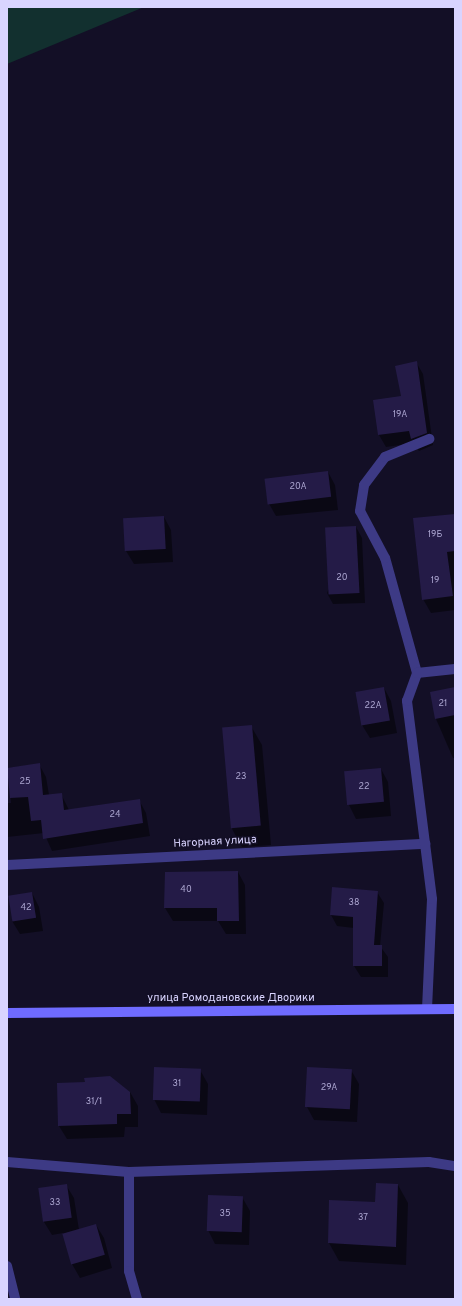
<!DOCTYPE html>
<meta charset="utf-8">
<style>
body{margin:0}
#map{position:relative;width:462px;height:1306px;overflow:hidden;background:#130f26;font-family:Overpass,sans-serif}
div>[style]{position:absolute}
.green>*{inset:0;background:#12302f}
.shadow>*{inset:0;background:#0007}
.building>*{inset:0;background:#241b47;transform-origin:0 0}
.lane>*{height:10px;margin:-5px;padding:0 5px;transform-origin:5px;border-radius:5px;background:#3d3a85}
.street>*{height:10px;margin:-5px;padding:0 5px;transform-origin:5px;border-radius:5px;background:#3d3a85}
.secondary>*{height:10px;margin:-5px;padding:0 5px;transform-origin:5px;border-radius:5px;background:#6f6bff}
span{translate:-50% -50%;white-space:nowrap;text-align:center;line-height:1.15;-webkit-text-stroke:3px #130f26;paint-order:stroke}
.number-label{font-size:9px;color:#aca6d1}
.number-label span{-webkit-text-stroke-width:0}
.street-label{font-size:11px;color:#d9d4ff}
.frame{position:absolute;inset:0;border:8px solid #d9d4ff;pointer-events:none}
</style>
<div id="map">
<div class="green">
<i style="clip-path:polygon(7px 7px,144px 7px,7px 64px)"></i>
</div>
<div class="shadow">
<i style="clip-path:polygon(416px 362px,423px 374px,433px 445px,419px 451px,414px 443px,386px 447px,379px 435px,374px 401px,403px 397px)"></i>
<i style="clip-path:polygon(328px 472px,335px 485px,338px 510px,276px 516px,268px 502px)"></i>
<i style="clip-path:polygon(455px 515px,455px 610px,431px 613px,423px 599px)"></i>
<i style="clip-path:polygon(164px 517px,171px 530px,173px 562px,134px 564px,126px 551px,124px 520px)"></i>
<i style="clip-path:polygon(356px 527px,362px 538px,365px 603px,333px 604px,327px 593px)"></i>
<i style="clip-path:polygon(384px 688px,391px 701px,397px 733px,370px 738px,362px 725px)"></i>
<i style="clip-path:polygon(455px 688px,455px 758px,453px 758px,436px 719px)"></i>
<i style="clip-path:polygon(251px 726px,262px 745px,271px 845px,242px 847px,232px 829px)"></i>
<i style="clip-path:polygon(39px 764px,46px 777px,49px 795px,61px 794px,69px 810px,139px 800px,146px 813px,150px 836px,52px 851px,44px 833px,7px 837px,7px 803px,11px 803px,8px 768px)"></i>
<i style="clip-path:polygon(381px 769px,388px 782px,391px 816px,356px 819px,349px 805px)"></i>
<i style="clip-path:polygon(238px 872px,245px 885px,246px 934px,226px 934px,218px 921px,173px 921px,165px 908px)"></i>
<i style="clip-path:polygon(377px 892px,384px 903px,380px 946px,388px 957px,388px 977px,361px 977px,354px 966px,354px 928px,337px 926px,331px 915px)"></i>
<i style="clip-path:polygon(32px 893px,39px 907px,43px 931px,20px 934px,12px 921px)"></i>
<i style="clip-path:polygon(200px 1070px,208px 1084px,207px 1115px,161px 1113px,154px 1099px)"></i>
<i style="clip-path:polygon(351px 1070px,359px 1084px,357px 1122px,314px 1120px,307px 1107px)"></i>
<i style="clip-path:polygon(130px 1092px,138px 1106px,138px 1127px,125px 1127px,124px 1137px,67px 1139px,59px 1126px)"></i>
<i style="clip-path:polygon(66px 1185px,74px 1198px,79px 1230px,96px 1225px,104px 1238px,112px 1268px,80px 1278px,72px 1264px,63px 1233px,52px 1235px,44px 1222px,39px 1189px)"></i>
<i style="clip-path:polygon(398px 1185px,408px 1203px,406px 1265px,339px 1261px,329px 1243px)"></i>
<i style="clip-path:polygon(242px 1197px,250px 1211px,249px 1245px,215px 1244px,208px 1230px)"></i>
</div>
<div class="building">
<i style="clip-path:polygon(417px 361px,427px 433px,411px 439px,409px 431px,378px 435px,373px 400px,401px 396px,395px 366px)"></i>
<i style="left:328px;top:471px;width:26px;height:64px;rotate:83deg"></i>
<i style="clip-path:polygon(455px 514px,455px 551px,447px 552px,453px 596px,422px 600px,413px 518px)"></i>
<i style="left:164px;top:516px;width:33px;height:41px;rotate:87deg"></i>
<i style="left:356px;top:526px;width:67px;height:31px;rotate:87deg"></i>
<i style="left:384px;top:687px;width:34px;height:29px;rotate:80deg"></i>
<i style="clip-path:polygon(455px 687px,455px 715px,435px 719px,430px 692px)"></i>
<i style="left:252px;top:725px;width:101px;height:30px;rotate:85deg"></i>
<i style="clip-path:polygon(40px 763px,43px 795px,62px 793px,64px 810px,140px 799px,143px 823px,43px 839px,41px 820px,31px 821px,28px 797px,10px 798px,7px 768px)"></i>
<i style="left:381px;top:768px;width:34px;height:37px;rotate:85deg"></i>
<i style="clip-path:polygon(238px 871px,239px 921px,217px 921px,217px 908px,164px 908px,165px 872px)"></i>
<i style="clip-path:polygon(332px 887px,378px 891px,374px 945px,382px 945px,382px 966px,353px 966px,353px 917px,330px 915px)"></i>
<i style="left:32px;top:892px;width:26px;height:24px;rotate:81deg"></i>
<i style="left:154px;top:1067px;width:47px;height:33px;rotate:2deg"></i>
<i style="left:307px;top:1067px;width:45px;height:40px;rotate:3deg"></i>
<i style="clip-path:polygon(110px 1076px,130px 1092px,131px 1114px,117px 1114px,117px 1124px,58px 1126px,57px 1083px,85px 1082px,84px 1078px)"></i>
<i style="clip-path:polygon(376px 1183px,398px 1184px,396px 1247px,328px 1243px,329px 1200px,375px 1202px)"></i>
<i style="left:67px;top:1184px;width:34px;height:29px;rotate:82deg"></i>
<i style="left:208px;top:1195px;width:35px;height:36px;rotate:2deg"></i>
<i style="left:96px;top:1224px;width:32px;height:35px;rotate:74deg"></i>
</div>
<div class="lane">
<i style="left:417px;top:673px;width:119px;rotate:-105.5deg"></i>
<i style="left:385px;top:558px;width:53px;rotate:-118deg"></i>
<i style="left:360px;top:511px;width:26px;rotate:-81deg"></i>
<i style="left:364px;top:485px;width:35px;rotate:-53deg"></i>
<i style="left:385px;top:457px;width:48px;rotate:-22.2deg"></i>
<i style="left:7px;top:1162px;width:122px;rotate:4.7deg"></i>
<i style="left:129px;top:1172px;width:300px;rotate:-1.9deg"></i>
<i style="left:429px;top:1162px;width:26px;rotate:9deg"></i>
<i style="left:129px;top:1172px;width:99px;rotate:90deg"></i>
<i style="left:129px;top:1271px;width:29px;rotate:74deg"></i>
</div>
<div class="street">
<i style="left:7px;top:865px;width:419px;rotate:-2.9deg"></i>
<i style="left:427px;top:1009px;width:110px;rotate:-87.4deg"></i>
<i style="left:432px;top:899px;width:200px;rotate:-97.2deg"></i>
<i style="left:407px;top:701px;width:30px;rotate:-70deg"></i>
<i style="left:417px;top:673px;width:38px;rotate:-6deg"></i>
<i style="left:7px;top:1266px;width:34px;rotate:76deg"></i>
</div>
<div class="secondary">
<i style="left:7px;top:1013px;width:448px;rotate:-0.5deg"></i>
</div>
<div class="number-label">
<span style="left:400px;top:415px">19А</span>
<span style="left:298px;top:487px">20А</span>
<span style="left:435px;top:535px">19Б</span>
<span style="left:342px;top:578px">20</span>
<span style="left:435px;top:581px">19</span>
<span style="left:443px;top:704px">21</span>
<span style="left:373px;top:706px">22А</span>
<span style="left:241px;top:777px">23</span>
<span style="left:25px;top:782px">25</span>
<span style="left:364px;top:787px">22</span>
<span style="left:115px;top:815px">24</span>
<span style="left:186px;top:890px">40</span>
<span style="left:354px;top:903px">38</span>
<span style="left:26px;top:908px">42</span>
<span style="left:177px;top:1084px">31</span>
<span style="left:329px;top:1088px">29А</span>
<span style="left:94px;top:1102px">31/1</span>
<span style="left:55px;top:1203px">33</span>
<span style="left:225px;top:1214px">35</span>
<span style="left:363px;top:1218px">37</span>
</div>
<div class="street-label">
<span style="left:215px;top:842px;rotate:-3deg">Нагорная улица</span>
<span style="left:231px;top:998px">улица Ромодановские Дворики</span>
</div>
<div class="frame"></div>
</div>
